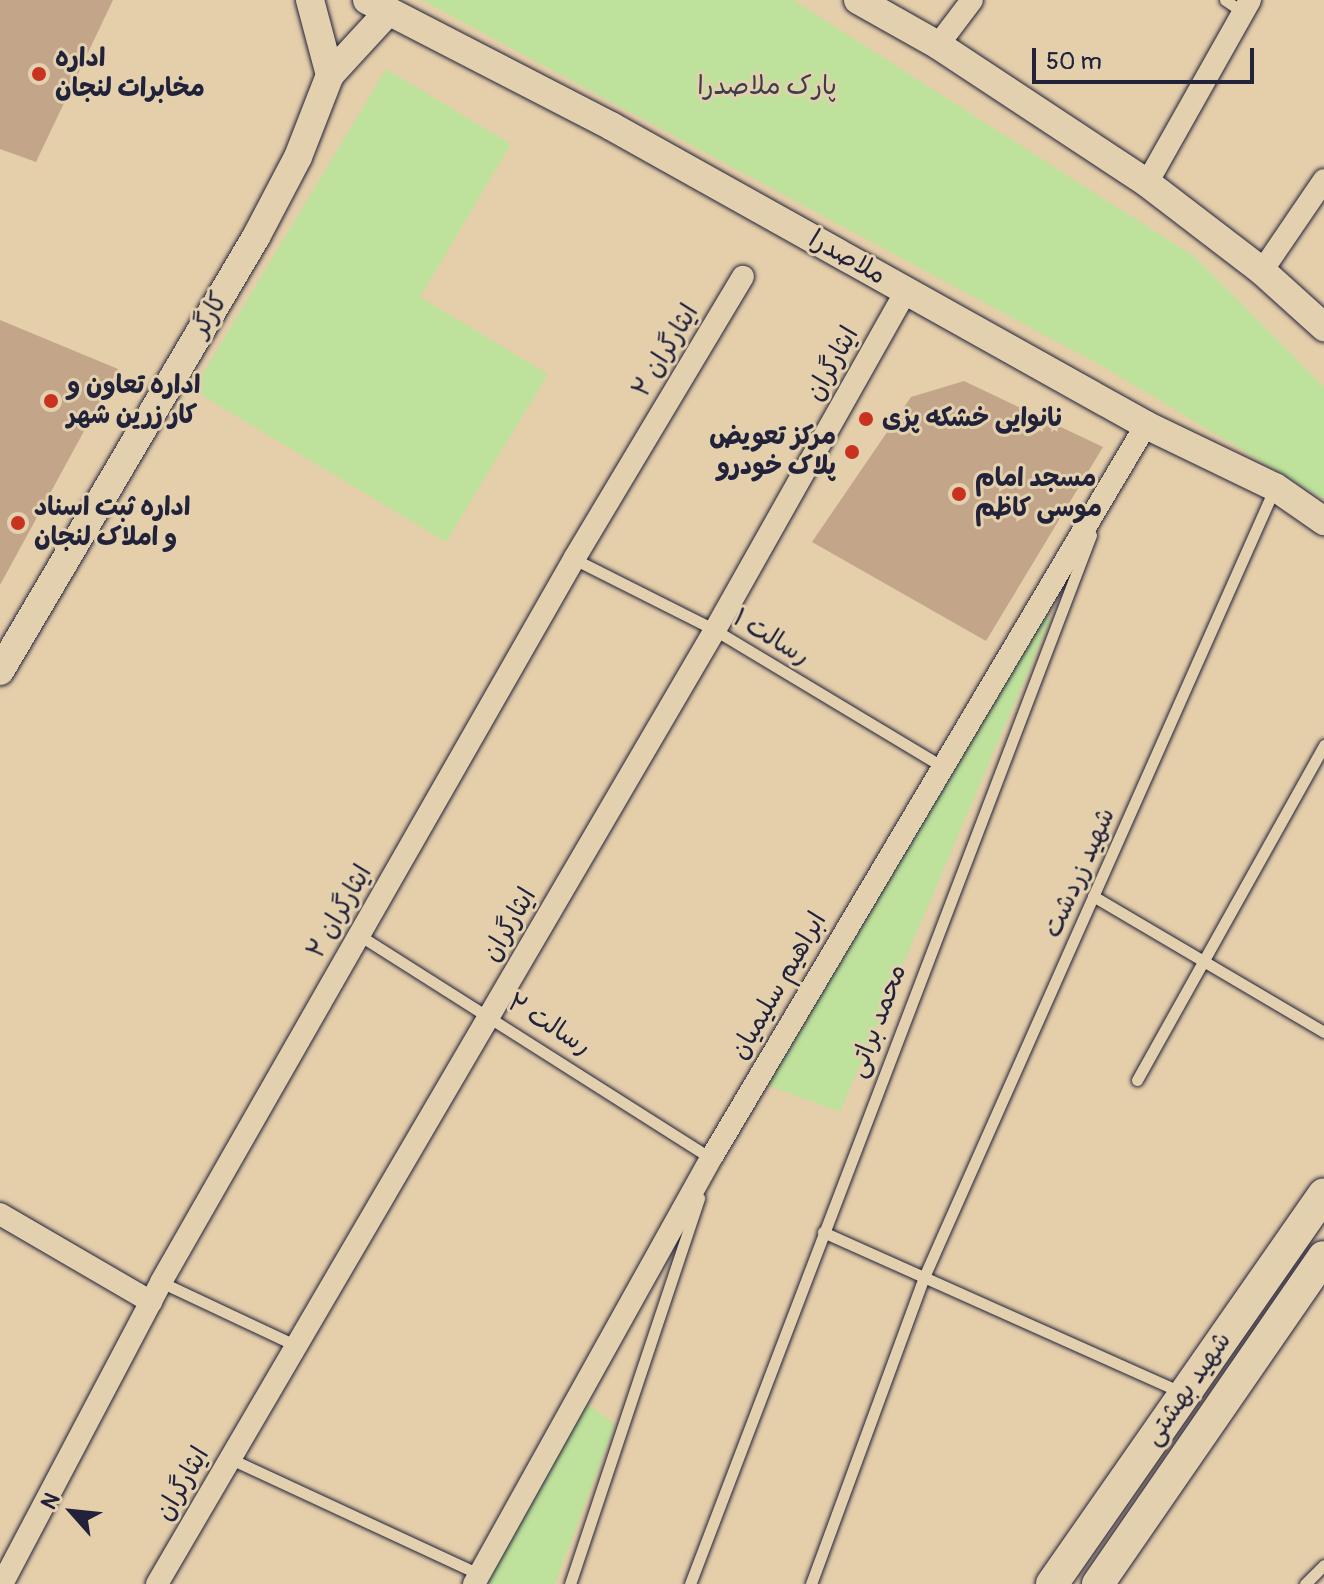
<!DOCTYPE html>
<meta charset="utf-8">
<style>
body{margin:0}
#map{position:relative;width:1324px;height:1584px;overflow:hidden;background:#e5ceaa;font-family:Pangolin,"Playpen Sans Arabic",sans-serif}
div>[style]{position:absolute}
.green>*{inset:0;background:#bee19b}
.building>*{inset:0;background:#c3a689}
.roads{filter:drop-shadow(0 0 2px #22223b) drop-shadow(0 0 2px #22223b)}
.service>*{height:11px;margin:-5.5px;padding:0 5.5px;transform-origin:5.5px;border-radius:5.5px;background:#e3d0ae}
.minor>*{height:22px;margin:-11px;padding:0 11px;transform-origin:11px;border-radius:11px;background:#e3d0ae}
.tertiary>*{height:28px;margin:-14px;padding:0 14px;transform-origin:14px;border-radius:14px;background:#e3d0ae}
.secondary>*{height:32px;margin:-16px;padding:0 16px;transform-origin:16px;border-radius:16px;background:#e3d0ae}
.dots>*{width:22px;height:22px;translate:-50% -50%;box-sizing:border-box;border:4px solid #e3d0ae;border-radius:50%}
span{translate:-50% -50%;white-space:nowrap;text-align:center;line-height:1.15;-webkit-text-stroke:6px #e3d0ae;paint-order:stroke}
.poi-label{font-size:26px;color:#22223b;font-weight:700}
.left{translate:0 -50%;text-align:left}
.right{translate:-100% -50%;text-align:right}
.park-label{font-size:26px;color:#393f49}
.street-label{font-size:26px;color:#22223b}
.north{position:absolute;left:32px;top:1472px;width:80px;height:80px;-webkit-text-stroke:6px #e3d0ae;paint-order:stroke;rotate:297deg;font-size:22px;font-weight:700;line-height:32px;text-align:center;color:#22223b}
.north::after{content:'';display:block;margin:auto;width:28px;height:36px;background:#22223b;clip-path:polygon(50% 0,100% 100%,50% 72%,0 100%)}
.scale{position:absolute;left:1032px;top:48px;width:222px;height:36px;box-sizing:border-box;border:4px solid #22223b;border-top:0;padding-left:10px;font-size:24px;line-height:28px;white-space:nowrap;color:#22223b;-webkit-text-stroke:6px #e3d0ae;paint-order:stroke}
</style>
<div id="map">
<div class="green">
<i style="clip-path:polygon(422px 0,793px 0,1195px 257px,1324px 387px,1324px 499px,1104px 367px)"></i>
<i style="clip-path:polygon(386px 69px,511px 144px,420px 297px,548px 374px,446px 542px,193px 390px)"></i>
<i style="clip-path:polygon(1044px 609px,1050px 620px,840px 1112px,764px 1084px)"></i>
<i style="clip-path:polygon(584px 1402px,615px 1424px,555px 1584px,482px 1584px)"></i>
</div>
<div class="building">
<i style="clip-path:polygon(0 0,113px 0,36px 162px,0 149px)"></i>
<i style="clip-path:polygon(0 320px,118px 369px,0 585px)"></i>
<i style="clip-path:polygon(964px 381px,1103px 447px,986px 641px,812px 542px,911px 397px)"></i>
</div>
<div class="roads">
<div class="service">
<i style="left:1225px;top:0;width:22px;rotate:34deg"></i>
<i style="left:574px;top:559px;width:158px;rotate:26.7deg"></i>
<i style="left:715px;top:630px;width:262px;rotate:31deg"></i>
<i style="left:1093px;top:896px;width:268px;rotate:30.5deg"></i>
<i style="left:359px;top:935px;width:418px;rotate:32.4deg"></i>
<i style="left:1137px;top:1080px;width:384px;rotate:-60.8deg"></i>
<i style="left:823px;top:1232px;width:392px;rotate:24.1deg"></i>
<i style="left:161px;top:1282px;width:150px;rotate:25.2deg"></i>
<i style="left:231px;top:1459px;width:273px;rotate:24.9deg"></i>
<i style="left:570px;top:1584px;width:407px;rotate:-71.5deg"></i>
<i style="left:690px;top:1584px;width:1123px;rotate:-69.08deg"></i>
<i style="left:811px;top:1584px;width:327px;rotate:-69.8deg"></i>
<i style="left:924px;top:1277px;width:864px;rotate:-66.04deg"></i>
<i style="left:1305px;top:1584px;width:27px;rotate:-45deg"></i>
</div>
<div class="minor">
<i style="left:938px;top:45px;width:56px;rotate:-52.9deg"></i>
<i style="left:1147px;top:183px;width:210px;rotate:-60.6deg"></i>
<i style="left:1262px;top:271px;width:110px;rotate:-55.7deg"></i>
<i style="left:0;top:1214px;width:175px;rotate:30.2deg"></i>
<i style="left:2px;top:1584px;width:341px;rotate:-62.2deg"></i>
<i style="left:161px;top:1282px;width:833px;rotate:-60.26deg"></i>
<i style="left:574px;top:559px;width:329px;rotate:-59.1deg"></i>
<i style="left:157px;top:1584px;width:1105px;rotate:-59.68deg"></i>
<i style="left:715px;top:630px;width:389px;rotate:-60.6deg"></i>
<i style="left:474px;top:1584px;width:491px;rotate:-60.9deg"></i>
<i style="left:713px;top:1155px;width:849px;rotate:-59.33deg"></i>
</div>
<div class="tertiary">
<i style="left:310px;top:0;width:78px;rotate:75.1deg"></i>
<i style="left:367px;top:0;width:275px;rotate:27.3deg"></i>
<i style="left:611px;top:126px;width:613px;rotate:29.2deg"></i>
<i style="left:1146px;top:425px;width:143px;rotate:25.7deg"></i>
<i style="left:1275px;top:487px;width:60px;rotate:34.8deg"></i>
<i style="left:858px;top:0;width:92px;rotate:29.4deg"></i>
<i style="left:938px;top:45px;width:250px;rotate:33.4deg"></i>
<i style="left:1147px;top:183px;width:145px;rotate:37.4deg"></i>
<i style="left:1262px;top:271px;width:84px;rotate:42.1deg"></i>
<i style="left:0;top:671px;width:504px;rotate:-59.47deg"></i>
<i style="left:256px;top:237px;width:90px;rotate:-62.3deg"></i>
<i style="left:298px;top:157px;width:88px;rotate:-68.7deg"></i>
<i style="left:330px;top:75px;width:86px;rotate:-47.4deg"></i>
</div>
<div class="secondary">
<i style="left:1052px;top:1584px;width:475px;rotate:-55.1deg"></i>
<i style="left:1098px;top:1584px;width:397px;rotate:-55.4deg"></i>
</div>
</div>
<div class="dots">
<i style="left:39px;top:74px;background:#c8321e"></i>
<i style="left:51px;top:401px;background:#c8321e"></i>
<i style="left:866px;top:419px;background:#c8321e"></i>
<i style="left:852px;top:452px;background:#c8321e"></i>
<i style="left:959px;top:494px;background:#c8321e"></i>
<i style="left:18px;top:523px;background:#c8321e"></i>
</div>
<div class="poi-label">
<span class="left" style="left:55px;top:74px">اداره<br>مخابرات لنجان</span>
<span class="left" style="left:67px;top:401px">اداره تعاون و<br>کار زرین شهر</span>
<span class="left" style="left:882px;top:419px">نانوایی خشکه پزی</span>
<span class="right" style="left:836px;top:452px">مرکز تعویض<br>پلاک خودرو</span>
<span class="left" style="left:975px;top:494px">مسجد امام<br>موسی کاظم</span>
<span class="left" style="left:34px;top:523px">اداره ثبت اسناد<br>و املاک لنجان</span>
</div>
<div class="park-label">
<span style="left:767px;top:87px">پارک ملاصدرا</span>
</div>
<div class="street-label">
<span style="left:847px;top:258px;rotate:29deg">ملاصدرا</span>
<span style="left:210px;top:315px;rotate:-59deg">کارگر</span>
<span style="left:666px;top:351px;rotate:-59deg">ایثارگران ۲</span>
<span style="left:833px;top:364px;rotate:-61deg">ایثارگران</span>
<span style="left:771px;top:638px;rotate:31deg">رسالت ۱</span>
<span style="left:1080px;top:873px;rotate:-66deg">شهید زردشت</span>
<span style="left:340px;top:912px;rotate:-60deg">ایثارگران ۲</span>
<span style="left:510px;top:925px;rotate:-60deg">ایثارگران</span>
<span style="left:779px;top:986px;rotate:-60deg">ابراهیم سلیمیان</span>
<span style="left:878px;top:1021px;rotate:-69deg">محمد براتی</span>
<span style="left:549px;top:1025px;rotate:32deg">رسالت ۲</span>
<span style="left:1188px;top:1389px;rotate:-55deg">شهید بهشتی</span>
<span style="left:183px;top:1484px;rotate:-60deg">ایثارگران</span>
</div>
<div class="north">N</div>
<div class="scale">50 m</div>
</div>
